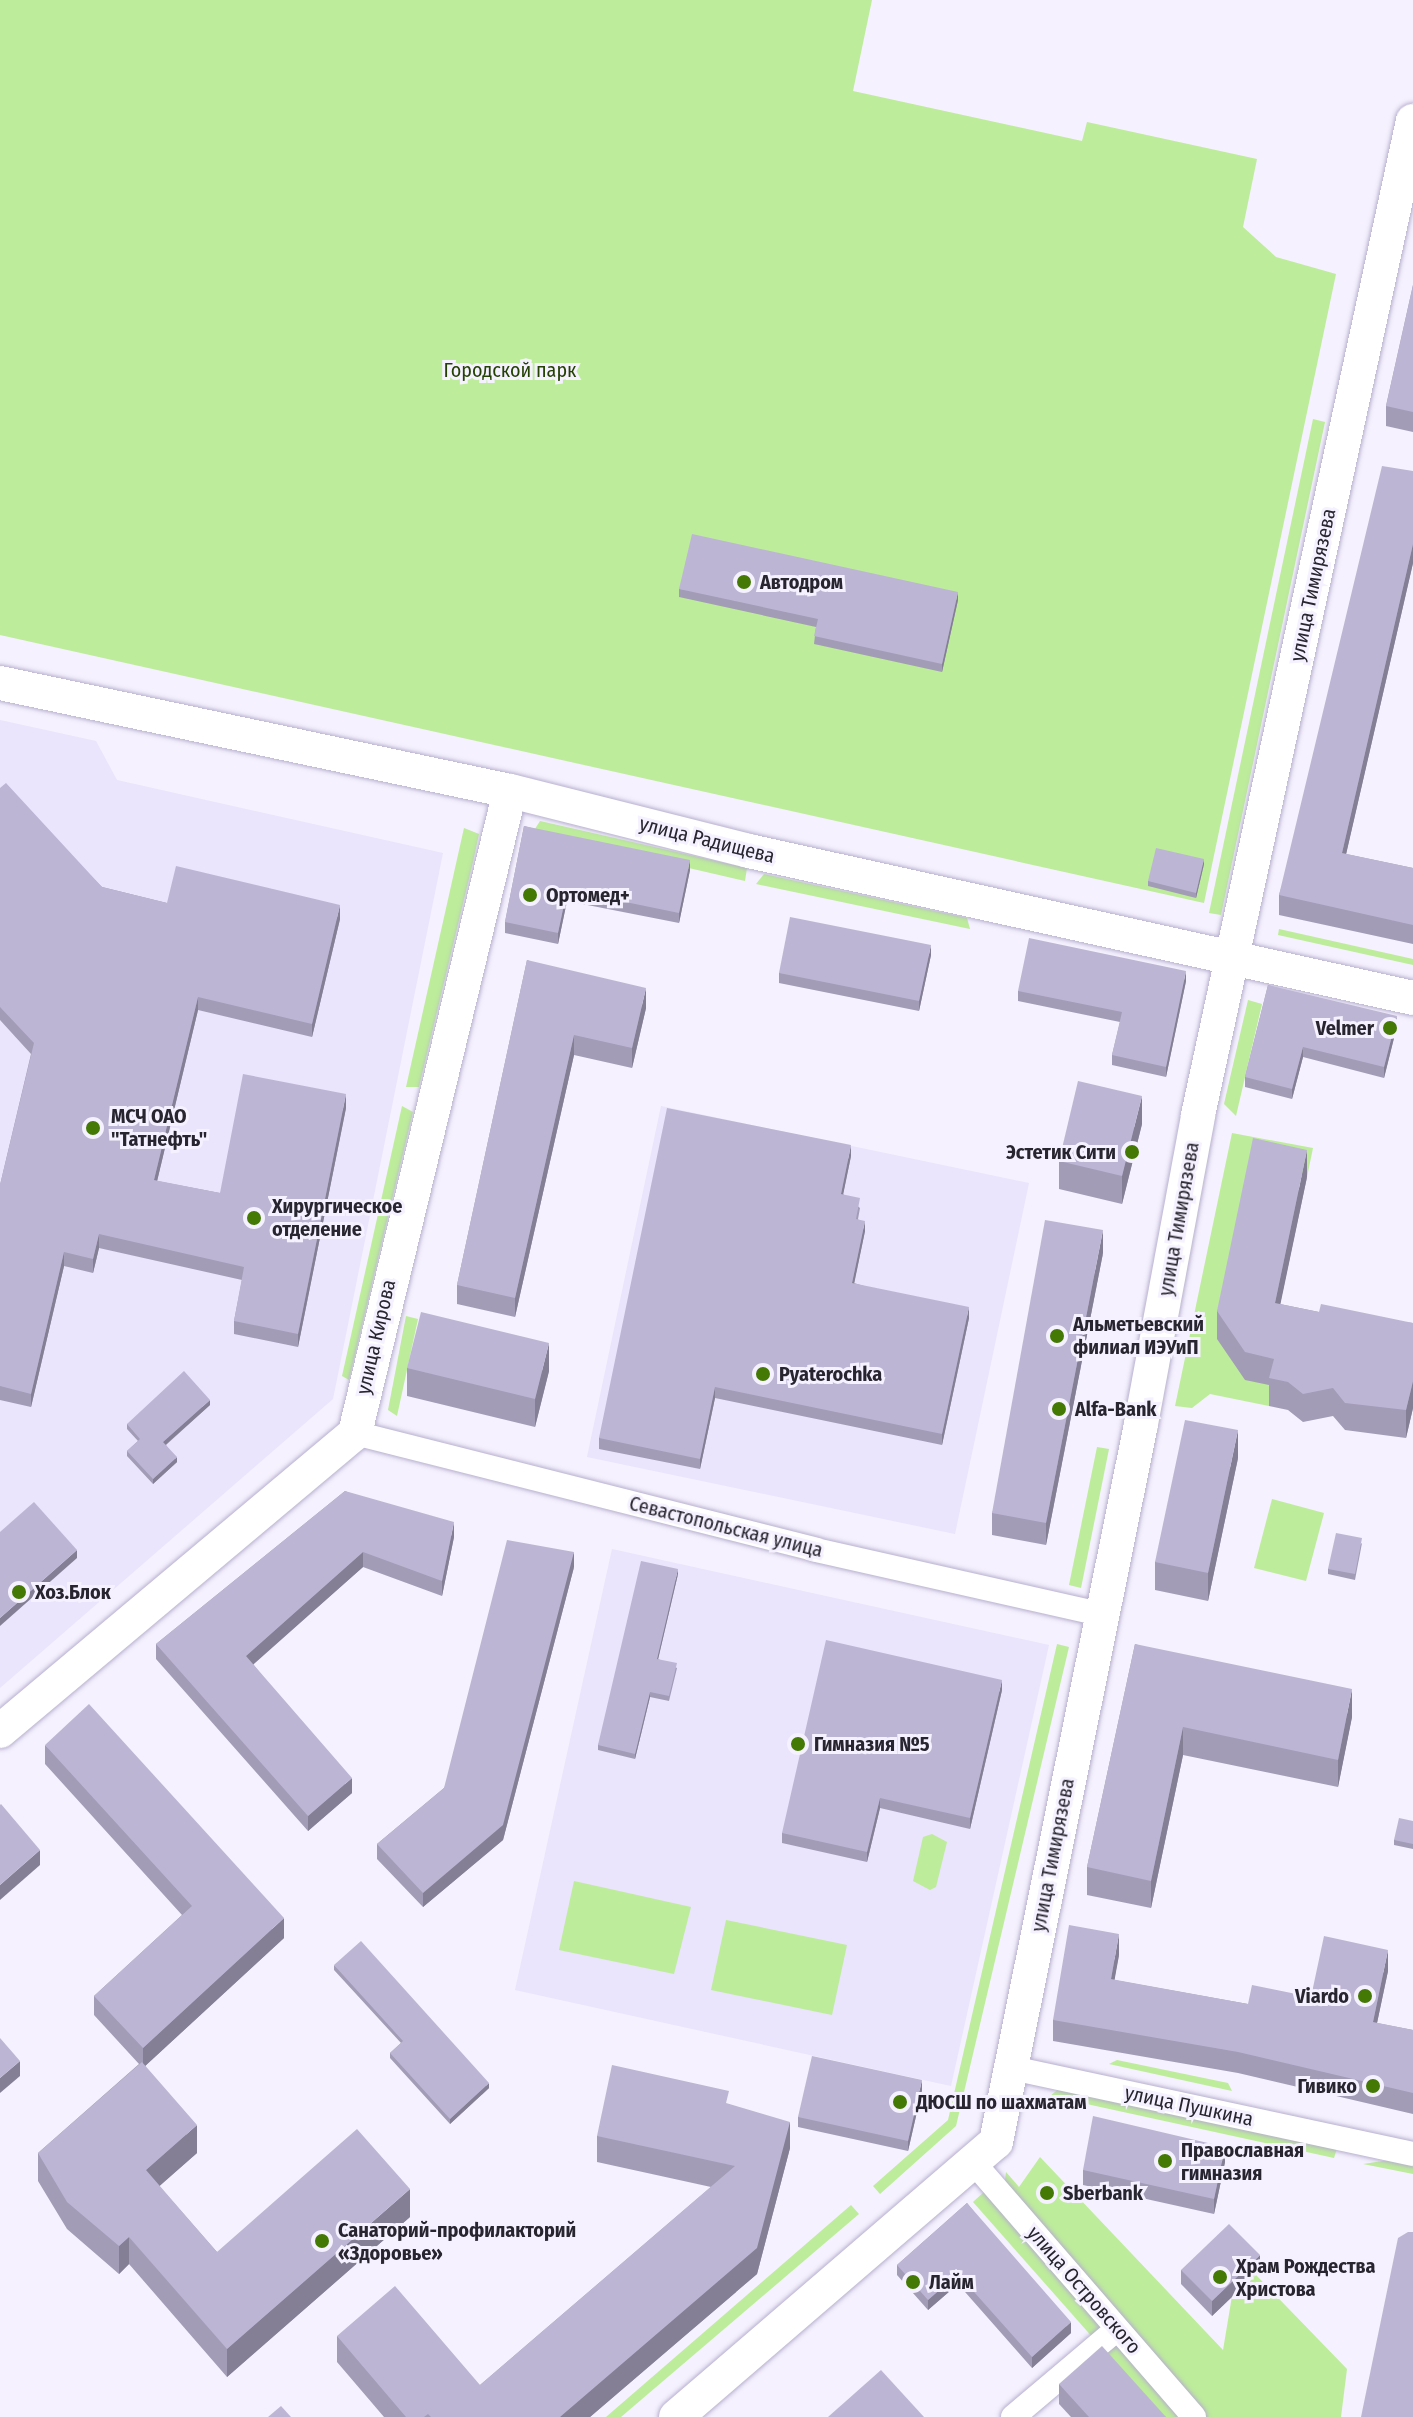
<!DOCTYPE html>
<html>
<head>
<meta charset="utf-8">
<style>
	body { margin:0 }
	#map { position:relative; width:1413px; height:2417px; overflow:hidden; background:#f5f1fe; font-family:"Fira Sans Condensed",sans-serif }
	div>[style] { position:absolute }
	.built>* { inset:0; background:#eae4fc }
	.green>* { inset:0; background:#bdec9b }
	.roads { filter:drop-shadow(0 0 2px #b7afce) drop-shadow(0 0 2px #b7afce) }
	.street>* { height:24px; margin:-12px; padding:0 12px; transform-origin:12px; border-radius:12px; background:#fff }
	.secondary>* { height:34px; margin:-17px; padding:0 17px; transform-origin:17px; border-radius:17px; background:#fff }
	.wall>* { inset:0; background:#a39cb6 }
	.shaded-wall>* { inset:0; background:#847f94 }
	.building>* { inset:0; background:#bdb5d4 }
	.dots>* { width:22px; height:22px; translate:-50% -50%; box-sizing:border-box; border:4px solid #f5f1fe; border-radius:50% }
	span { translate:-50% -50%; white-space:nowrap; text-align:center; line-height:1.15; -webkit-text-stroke:6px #f5f1fe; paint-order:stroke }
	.park-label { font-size:20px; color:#234103 }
	.poi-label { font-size:20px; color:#282530; font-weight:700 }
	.left { translate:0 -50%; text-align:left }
	.right { translate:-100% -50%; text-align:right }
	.street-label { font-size:20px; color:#282530 }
</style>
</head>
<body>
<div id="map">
	<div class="built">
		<div style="clip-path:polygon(0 720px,96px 741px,117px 780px,443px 853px,333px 1399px,0 1688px)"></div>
		<div style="clip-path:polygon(661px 1106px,1029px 1183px,955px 1534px,587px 1457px)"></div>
		<div style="clip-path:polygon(612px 1549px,1049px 1645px,951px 2086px,515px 1990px)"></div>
	</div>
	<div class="green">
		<div style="clip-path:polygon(0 0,872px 0,853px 91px,1082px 141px,1087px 122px,1257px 159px,1243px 227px,1276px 257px,1336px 274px,1204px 903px,0 635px)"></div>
		<div style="clip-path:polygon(1313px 419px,1325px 422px,1221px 915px,1209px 913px)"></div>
		<div style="clip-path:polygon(540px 821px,747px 868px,745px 881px,533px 832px)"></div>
		<div style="clip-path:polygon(464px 828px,479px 834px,473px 862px,419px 1087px,406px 1087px)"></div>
		<div style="clip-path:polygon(764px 874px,967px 918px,970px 929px,756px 884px)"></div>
		<div style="clip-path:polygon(1279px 929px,1413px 959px,1413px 965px,1278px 935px)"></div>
		<div style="clip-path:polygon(1248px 1000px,1262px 1004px,1236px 1116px,1224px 1104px)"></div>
		<div style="clip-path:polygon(402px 1106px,413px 1112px,349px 1380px,342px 1376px)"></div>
		<div style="clip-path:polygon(1232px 1133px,1313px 1148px,1307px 1177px,1254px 1166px,1274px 1386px,1269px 1406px,1210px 1394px,1192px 1408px,1175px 1406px)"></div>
		<div style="clip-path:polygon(406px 1316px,418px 1319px,397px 1416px,388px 1410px)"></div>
		<div style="clip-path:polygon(1097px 1447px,1109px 1449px,1081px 1588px,1069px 1585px)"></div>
		<div style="clip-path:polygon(1272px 1499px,1324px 1513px,1306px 1581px,1254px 1568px)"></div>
		<div style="clip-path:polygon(1057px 1644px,1069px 1647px,956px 2126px,880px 2194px,873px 2186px,948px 2120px)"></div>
		<div style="clip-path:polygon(932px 1834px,947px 1842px,936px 1887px,930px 1890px,913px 1881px,923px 1837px)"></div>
		<div style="clip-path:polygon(574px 1881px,691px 1907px,674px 1974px,559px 1950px)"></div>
		<div style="clip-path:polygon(726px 1920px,847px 1945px,832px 2015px,711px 1990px)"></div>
		<div style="clip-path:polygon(1117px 2060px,1228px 2083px,1232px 2091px,1109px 2064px)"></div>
		<div style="clip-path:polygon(1061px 2087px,1338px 2145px,1334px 2158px,1050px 2096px)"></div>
		<div style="clip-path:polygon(1040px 2157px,1223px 2350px,1232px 2296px,1256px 2275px,1347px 2369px,1341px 2417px,1199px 2417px,1004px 2188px,1006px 2172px,1019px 2187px)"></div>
		<div style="clip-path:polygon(1389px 2160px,1413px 2165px,1413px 2174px,1363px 2164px)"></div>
		<div style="clip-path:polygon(985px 2191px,1105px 2329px,1094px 2339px,973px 2202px)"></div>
		<div style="clip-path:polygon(851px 2205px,859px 2214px,621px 2417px,606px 2417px)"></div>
		<div style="clip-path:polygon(1116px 2342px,1182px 2417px,1159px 2417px,1103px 2354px)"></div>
	</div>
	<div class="roads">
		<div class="street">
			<div style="left:355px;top:1433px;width:476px;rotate:14.2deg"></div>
			<div style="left:816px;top:1550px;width:291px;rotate:12.7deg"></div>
			<div style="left:1012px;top:2068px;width:410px;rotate:12.1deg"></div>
			<div style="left:974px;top:2163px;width:336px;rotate:49.1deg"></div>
			<div style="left:1013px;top:2417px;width:136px;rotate:-40.2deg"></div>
		</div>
		<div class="secondary">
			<div style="left:0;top:683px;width:521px;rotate:11.96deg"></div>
			<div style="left:510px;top:791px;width:246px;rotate:14.1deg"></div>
			<div style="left:749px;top:851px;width:680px;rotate:12.48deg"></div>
			<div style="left:0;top:1731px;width:463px;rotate:-40deg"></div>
			<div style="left:355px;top:1433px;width:660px;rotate:-76.43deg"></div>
			<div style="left:676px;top:2417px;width:422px;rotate:-40.7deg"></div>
			<div style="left:996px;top:2142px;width:732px;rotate:-78.58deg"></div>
			<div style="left:1141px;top:1424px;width:314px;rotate:-79.5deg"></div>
			<div style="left:1198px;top:1115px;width:1017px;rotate:-77.8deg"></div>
		</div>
	</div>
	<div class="wall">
		<div style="clip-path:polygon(1413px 285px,1413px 432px,1386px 426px,1386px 406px)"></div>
		<div style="clip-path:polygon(1413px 471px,1413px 563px,1346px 854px,1413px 868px,1413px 944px,1279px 915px,1279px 895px)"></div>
		<div style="clip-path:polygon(679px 589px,958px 600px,942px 672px,814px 644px,816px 627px,679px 597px)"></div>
		<div style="clip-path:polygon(0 788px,102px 887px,167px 903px,340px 919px,312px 1037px,198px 1010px,157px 1181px,220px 1193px,346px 1108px,298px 1347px,234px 1334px,234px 1321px,242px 1280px,99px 1248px,93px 1273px,64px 1266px,31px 1407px,0 1400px,0 1185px,31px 1054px,0 1020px)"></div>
		<div style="clip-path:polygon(524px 826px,690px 870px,679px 923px,567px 901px,558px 944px,505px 933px,505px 922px)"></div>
		<div style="clip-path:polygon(1204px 864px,1196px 898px,1148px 886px,1148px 881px)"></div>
		<div style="clip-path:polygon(931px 955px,919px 1011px,779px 983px,779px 973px)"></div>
		<div style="clip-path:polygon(527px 960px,646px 1008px,632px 1068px,574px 1055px,515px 1317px,457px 1304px,457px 1285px)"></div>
		<div style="clip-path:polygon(1186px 981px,1166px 1077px,1112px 1065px,1112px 1055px,1120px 1022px,1018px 1001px,1018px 991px)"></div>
		<div style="clip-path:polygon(1268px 985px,1397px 1026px,1384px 1078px,1303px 1057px,1292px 1099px,1245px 1087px,1245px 1077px)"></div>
		<div style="clip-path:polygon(1142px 1124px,1122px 1204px,1059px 1189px,1059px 1161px)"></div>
		<div style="clip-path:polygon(851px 1156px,843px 1194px,860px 1208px,858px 1219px,865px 1231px,854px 1283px,969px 1318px,942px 1445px,715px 1398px,700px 1469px,599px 1449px,599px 1438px)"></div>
		<div style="clip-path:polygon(1307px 1177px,1280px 1304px,1319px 1312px,1413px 1323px,1413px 1408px,1406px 1438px,1345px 1430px,1333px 1416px,1303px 1422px,1288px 1410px,1269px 1406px,1269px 1385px,1245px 1380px,1217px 1339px,1217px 1311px)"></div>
		<div style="clip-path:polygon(1103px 1253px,1046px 1545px,992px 1535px,992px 1513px)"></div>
		<div style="clip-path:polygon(407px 1368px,549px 1371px,535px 1427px,407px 1396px)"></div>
		<div style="clip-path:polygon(210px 1405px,166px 1445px,177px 1462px,153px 1484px,127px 1456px,127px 1451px,138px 1441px,127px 1429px,127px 1424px)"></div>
		<div style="clip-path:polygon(1238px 1458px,1208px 1601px,1155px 1590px,1155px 1562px)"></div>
		<div style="clip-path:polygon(345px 1491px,454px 1537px,442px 1596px,363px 1567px,253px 1664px,352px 1793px,308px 1831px,156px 1659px,156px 1644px)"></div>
		<div style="clip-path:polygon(1362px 1543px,1355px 1580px,1328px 1574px,1328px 1569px)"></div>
		<div style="clip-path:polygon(574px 1567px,503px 1840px,423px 1907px,377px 1859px,377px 1844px,444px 1788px)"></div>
		<div style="clip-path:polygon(678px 1574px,658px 1659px,677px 1668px,669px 1701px,650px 1697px,635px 1759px,598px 1750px,598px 1745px)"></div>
		<div style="clip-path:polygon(1135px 1644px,1352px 1717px,1338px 1787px,1183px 1755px,1151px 1908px,1087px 1895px,1087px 1867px)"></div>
		<div style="clip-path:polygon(1002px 1690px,970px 1829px,880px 1808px,867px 1862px,782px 1843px,782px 1833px)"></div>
		<div style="clip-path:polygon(45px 1745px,284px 1938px,145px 2066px,197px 2153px,159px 2186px,217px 2252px,410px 2217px,227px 2377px,129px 2264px,119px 2274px,67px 2229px,38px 2181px,38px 2153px,139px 2064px,94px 2015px,94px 1996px,182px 1915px,45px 1764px)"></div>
		<div style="clip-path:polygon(1413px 1821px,1413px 1849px,1394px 1845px,1394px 1840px)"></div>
		<div style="clip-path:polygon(1119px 1955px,1114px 1980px,1248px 2004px,1311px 1997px,1388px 1971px,1377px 2023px,1413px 2030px,1413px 2114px,1238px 2073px,1053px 2041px,1053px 2020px)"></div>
		<div style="clip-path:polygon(334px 1965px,489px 2088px,450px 2124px,390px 2058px,390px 2053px,401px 2043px,334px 1970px)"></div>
		<div style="clip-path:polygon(922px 2090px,908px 2151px,798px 2127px,798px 2117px)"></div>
		<div style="clip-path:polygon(729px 2104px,790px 2148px,757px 2274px,590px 2417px,384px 2417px,337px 2362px,337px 2336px,480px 2385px,711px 2187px,597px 2162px,597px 2136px)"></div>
		<div style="clip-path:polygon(1225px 2162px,1214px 2214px,1083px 2185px,1083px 2170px)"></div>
		<div style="clip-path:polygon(967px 2203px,1071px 2333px,1032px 2368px,958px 2284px,928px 2310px,897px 2275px,897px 2265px)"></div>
		<div style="clip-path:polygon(1181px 2270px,1260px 2270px,1212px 2316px,1181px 2284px)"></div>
		<div style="clip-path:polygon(1059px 2384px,1166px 2417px,1071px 2417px,1059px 2404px)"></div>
	</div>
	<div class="shaded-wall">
		<div style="clip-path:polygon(1413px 544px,1413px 563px,1342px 872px,1342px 853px)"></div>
		<div style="clip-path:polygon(958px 592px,958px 600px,942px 672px,942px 664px)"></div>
		<div style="clip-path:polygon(1204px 859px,1204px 864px,1196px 898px,1196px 893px)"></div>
		<div style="clip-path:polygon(690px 860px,690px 870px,679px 923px,679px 913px)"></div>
		<div style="clip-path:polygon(567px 890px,567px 901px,558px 944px,558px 933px)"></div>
		<div style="clip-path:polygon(340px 905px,340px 919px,312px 1037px,312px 1024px)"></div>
		<div style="clip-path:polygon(931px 945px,931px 955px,919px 1011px,919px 1001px)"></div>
		<div style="clip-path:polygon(1186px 971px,1186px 981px,1166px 1077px,1166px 1067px)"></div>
		<div style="clip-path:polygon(646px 988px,646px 1008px,632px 1068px,632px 1048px)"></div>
		<div style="clip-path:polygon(198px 997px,198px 1010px,154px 1194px,154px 1180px)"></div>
		<div style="clip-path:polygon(1397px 1016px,1397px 1026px,1384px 1078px,1384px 1067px)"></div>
		<div style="clip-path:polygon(574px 1035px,574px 1055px,515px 1317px,515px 1298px)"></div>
		<div style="clip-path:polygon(1303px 1047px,1303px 1057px,1292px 1099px,1292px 1089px)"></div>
		<div style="clip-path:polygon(346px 1094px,346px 1108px,298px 1347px,298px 1334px)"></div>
		<div style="clip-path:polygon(1142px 1096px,1142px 1124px,1122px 1204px,1122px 1176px)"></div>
		<div style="clip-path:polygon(851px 1145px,851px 1156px,841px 1205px,841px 1194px)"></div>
		<div style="clip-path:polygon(1307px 1150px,1307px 1177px,1275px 1330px,1275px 1303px)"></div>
		<div style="clip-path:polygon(865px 1221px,865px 1231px,852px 1294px,852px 1283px)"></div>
		<div style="clip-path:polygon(1103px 1230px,1103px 1253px,1046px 1545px,1046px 1523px)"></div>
		<div style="clip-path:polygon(99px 1234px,99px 1248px,93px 1273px,93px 1259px)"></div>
		<div style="clip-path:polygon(64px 1252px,64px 1266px,31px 1407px,31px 1394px)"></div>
		<div style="clip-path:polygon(969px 1307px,969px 1318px,942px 1445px,942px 1434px)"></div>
		<div style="clip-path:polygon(549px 1343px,549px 1371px,535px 1427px,535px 1399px)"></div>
		<div style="clip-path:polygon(1413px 1381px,1413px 1408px,1406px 1438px,1406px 1410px)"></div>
		<div style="clip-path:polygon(715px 1387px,715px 1398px,700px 1469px,700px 1459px)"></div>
		<div style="clip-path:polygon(210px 1400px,210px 1405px,163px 1447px,163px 1442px)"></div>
		<div style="clip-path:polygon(1238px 1430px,1238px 1458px,1208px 1601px,1208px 1573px)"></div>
		<div style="clip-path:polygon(177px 1457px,177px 1462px,153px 1484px,153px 1479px)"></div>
		<div style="clip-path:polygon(454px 1522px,454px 1537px,442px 1596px,442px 1581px)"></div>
		<div style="clip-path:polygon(77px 1550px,77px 1558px,0 1626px,0 1618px)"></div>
		<div style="clip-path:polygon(363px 1552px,363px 1567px,246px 1671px,246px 1656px)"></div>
		<div style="clip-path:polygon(574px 1552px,574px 1567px,503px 1840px,423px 1907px,423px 1893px)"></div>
		<div style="clip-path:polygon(678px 1569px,678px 1574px,657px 1664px,657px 1659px)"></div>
		<div style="clip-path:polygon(1002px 1680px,1002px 1690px,970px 1829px,970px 1818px)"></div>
		<div style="clip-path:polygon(1352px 1689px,1352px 1717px,1338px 1787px,1338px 1760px)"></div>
		<div style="clip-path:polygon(650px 1692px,650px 1697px,635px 1759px,635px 1754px)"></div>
		<div style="clip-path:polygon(1183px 1727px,1183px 1755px,1151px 1908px,1151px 1881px)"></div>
		<div style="clip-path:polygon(352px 1778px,352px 1793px,308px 1831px,308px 1816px)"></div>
		<div style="clip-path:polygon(880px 1798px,880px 1808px,867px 1862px,867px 1852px)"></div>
		<div style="clip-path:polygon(40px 1850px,40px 1865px,0 1900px,0 1885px)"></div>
		<div style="clip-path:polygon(284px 1918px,284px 1938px,143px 2068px,143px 2048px)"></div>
		<div style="clip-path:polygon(1119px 1934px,1119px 1955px,1111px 2000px,1111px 1979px)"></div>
		<div style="clip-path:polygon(1388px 1950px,1388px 1971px,1373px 2042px,1373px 2022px)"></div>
		<div style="clip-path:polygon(20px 2061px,20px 2076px,0 2093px,0 2078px)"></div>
		<div style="clip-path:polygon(922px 2080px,922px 2090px,908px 2151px,908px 2141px)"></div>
		<div style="clip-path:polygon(489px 2083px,489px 2088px,450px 2124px,450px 2119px)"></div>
		<div style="clip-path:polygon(790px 2122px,790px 2148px,757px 2274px,590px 2417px,560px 2417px)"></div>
		<div style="clip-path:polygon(197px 2125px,197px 2153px,146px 2198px,146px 2170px)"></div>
		<div style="clip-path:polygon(1225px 2147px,1225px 2162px,1214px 2214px,1214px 2199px)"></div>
		<div style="clip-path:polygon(410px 2189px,410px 2217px,227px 2377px,227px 2349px)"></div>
		<div style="clip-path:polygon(129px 2237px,129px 2264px,119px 2274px,119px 2246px)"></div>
		<div style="clip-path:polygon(1260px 2255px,1260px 2270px,1212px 2316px,1212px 2301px)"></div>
		<div style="clip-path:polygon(958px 2274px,958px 2284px,928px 2310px,928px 2300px)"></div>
		<div style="clip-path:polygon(1071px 2322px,1071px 2333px,1032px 2368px,1032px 2357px)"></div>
	</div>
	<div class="building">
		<div style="clip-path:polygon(1413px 285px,1413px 412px,1386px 406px)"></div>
		<div style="clip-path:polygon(1382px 466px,1413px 471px,1413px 544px,1342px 853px,1413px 868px,1413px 925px,1279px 895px)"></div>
		<div style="clip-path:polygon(692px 534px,958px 592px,942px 664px,814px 636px,818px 619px,679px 589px)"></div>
		<div style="clip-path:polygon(6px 783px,102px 887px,167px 903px,176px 866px,340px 905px,312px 1024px,198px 997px,154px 1180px,220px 1193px,243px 1074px,346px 1094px,298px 1334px,234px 1321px,244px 1267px,99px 1234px,93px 1259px,64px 1252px,31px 1394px,0 1386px,0 1185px,34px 1043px,0 1007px,0 788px)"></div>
		<div style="clip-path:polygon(524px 826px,690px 860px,679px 913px,567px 890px,558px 933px,505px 922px)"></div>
		<div style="clip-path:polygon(1156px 848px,1204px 859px,1196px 893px,1148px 881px)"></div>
		<div style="clip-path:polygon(790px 917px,931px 945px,919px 1001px,779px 973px)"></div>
		<div style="clip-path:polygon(1029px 938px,1186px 971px,1166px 1067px,1112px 1055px,1122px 1012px,1018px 991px)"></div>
		<div style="clip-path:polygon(527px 960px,646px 988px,632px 1048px,574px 1035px,515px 1298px,457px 1285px)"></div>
		<div style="clip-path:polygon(1268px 985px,1397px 1016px,1384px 1067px,1303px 1047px,1292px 1089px,1245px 1077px)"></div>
		<div style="clip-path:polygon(1078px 1081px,1142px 1096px,1122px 1176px,1059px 1161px)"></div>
		<div style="clip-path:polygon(667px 1108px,851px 1145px,841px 1194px,860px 1198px,856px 1219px,865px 1221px,852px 1283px,969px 1307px,942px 1434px,715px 1387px,700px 1459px,599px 1438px)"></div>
		<div style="clip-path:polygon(1253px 1138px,1307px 1150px,1275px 1303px,1319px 1312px,1321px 1304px,1413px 1323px,1413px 1381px,1406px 1410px,1345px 1403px,1333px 1388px,1303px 1394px,1288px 1382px,1269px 1378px,1274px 1359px,1245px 1352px,1217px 1311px)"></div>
		<div style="clip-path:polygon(1045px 1220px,1103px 1230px,1046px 1523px,992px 1513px)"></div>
		<div style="clip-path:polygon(421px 1312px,549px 1343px,535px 1399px,407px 1368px)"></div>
		<div style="clip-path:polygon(184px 1371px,210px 1400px,163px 1442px,177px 1457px,153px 1479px,127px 1451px,140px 1439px,127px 1424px)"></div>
		<div style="clip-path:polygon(1185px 1420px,1238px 1430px,1208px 1573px,1155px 1562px)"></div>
		<div style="clip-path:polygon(345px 1491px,454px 1522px,442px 1581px,363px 1552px,246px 1656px,352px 1778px,308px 1816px,156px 1644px)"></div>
		<div style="clip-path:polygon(34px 1502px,77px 1550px,0 1618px,0 1532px)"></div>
		<div style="clip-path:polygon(1336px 1533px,1362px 1538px,1355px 1574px,1328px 1569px)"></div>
		<div style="clip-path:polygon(507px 1540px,574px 1552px,503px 1825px,423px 1893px,377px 1844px,444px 1788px)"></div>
		<div style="clip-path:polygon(641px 1561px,678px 1569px,657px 1659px,677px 1663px,669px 1696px,650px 1692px,635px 1754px,598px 1745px)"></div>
		<div style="clip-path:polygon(826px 1640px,1002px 1680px,970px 1818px,880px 1798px,867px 1852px,782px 1833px)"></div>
		<div style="clip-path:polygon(1135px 1644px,1352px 1689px,1338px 1760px,1183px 1727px,1151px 1881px,1087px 1867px)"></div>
		<div style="clip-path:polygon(89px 1704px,284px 1918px,143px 2048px,94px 1996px,192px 1906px,45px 1745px)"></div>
		<div style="clip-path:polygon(1px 1804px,40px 1850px,0 1885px,0 1805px)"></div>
		<div style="clip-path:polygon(1399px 1818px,1413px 1821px,1413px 1844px,1394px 1840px)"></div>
		<div style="clip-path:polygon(1069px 1925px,1119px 1934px,1111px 1979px,1248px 2004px,1252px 1985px,1311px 1997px,1324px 1936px,1388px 1950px,1373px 2022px,1413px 2030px,1413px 2093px,1238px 2052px,1053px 2020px)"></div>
		<div style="clip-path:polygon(361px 1941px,489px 2083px,450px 2119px,390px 2053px,403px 2041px,334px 1965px)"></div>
		<div style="clip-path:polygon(0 2038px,20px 2061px,0 2078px)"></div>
		<div style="clip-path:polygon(812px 2056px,922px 2080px,908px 2141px,798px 2117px)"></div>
		<div style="clip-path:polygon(142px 2062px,197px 2125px,146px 2170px,217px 2252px,357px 2129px,410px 2189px,227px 2349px,129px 2237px,119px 2246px,67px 2202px,38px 2153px)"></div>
		<div style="clip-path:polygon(612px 2065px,729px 2091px,726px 2103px,790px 2122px,757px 2248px,560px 2417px,431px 2417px,428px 2414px,424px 2417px,406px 2417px,337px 2336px,395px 2286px,480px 2385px,735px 2166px,597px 2136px)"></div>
		<div style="clip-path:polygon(1093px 2116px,1225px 2147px,1214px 2199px,1083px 2170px)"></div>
		<div style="clip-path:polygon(967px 2203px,1071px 2322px,1032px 2357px,958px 2274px,928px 2300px,897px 2265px)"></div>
		<div style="clip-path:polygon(1229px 2224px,1260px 2255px,1212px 2301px,1181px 2270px)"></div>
		<div style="clip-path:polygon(1408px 2232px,1413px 2232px,1413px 2417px,1361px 2417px,1398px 2238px)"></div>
		<div style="clip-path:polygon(1102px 2346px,1166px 2417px,1089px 2417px,1059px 2384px)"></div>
		<div style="clip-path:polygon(881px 2370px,924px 2417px,828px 2417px)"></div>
		<div style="clip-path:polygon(281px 2406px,291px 2417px,268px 2417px)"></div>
	</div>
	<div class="dots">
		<div style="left:744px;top:582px;background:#457906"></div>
		<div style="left:530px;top:895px;background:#457906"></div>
		<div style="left:1390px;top:1028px;background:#457906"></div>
		<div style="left:93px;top:1128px;background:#457906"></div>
		<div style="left:1132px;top:1152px;background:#457906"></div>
		<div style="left:254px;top:1218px;background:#457906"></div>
		<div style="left:1057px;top:1336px;background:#457906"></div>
		<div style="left:763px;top:1374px;background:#457906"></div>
		<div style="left:1059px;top:1409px;background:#457906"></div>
		<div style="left:19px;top:1592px;background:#457906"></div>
		<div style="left:798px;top:1744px;background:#457906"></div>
		<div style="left:1365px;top:1996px;background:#457906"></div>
		<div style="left:1373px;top:2086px;background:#457906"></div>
		<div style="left:900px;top:2102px;background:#457906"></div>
		<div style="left:1165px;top:2161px;background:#457906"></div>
		<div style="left:1047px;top:2193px;background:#457906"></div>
		<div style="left:322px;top:2241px;background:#457906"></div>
		<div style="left:1220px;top:2277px;background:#457906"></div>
		<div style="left:913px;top:2282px;background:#457906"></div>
	</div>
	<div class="park-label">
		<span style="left:510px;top:370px">Городской парк</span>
	</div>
	<div class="poi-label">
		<span class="left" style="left:760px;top:582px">Автодром</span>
		<span class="left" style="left:546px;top:895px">Ортомед+</span>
		<span class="right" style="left:1374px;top:1028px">Velmer</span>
		<span class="left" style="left:111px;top:1128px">МСЧ ОАО<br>"Татнефть"</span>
		<span class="right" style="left:1116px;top:1152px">Эстетик Сити</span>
		<span class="left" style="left:272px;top:1218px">Хирургическое<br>отделение</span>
		<span class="left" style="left:1073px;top:1336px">Альметьевский<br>филиал ИЭУиП</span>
		<span class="left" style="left:779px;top:1374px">Pyaterochka</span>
		<span class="left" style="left:1075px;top:1409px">Alfa-Bank</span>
		<span class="left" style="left:35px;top:1592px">Хоз.Блок</span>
		<span class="left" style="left:814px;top:1744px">Гимназия №5</span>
		<span class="right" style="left:1349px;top:1996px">Viardo</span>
		<span class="right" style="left:1357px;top:2086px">Гивико</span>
		<span class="left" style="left:916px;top:2102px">ДЮСШ по шахматам</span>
		<span class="left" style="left:1181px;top:2162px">Православная<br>гимназия</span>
		<span class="left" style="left:1063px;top:2193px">Sberbank</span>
		<span class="left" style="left:338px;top:2242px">Санаторий-профилакторий<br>«Здоровье»</span>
		<span class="left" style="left:1236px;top:2278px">Храм Рождества<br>Христова</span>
		<span class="left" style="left:929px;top:2282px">Лайм</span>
	</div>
	<div class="street-label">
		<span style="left:1313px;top:585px;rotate:-78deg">улица Тимирязева</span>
		<span style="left:707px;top:840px;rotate:14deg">улица Радищева</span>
		<span style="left:1179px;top:1219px;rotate:-80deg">улица Тимирязева</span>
		<span style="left:376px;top:1337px;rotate:-77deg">улица Кирова</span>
		<span style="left:726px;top:1527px;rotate:14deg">Севастопольская улица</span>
		<span style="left:1053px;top:1855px;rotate:-79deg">улица Тимирязева</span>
		<span style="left:1189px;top:2106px;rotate:12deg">улица Пушкина</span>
		<span style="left:1084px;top:2290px;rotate:49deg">улица Островского</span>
	</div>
</div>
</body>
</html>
